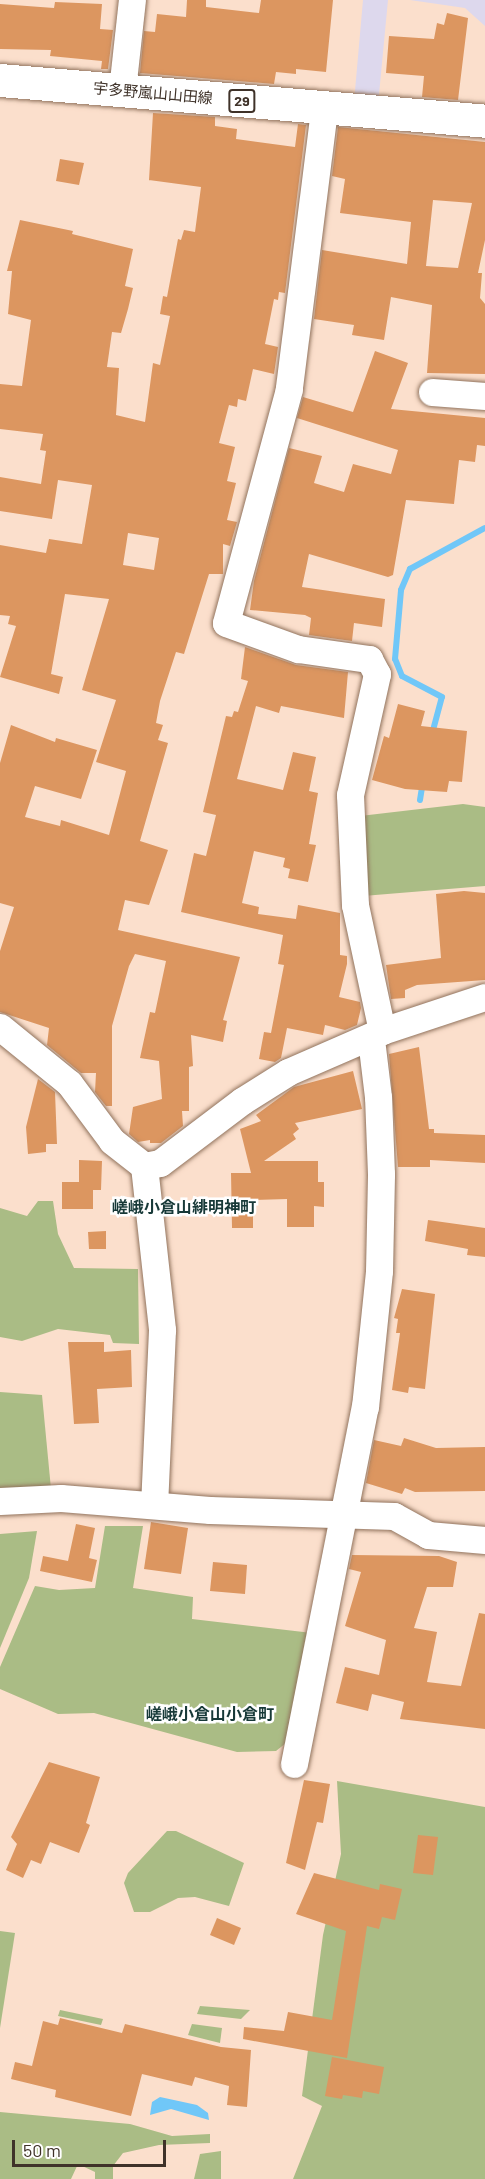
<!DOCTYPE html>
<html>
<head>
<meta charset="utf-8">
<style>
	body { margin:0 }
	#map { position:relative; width:485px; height:2179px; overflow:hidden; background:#fbdfcc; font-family:Barlow,"Noto Sans JP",sans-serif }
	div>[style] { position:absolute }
	.education>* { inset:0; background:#ddd8ed }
	.green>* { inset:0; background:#aabc85 }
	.water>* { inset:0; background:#70c7f8 }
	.stream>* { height:6px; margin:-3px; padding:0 3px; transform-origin:3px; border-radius:3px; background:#70c7f8 }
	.building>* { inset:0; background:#dc9660 }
	.roads { filter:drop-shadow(0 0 2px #91735d) drop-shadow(0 0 2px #91735d) }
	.minor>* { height:27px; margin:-13.5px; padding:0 13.5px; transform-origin:13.5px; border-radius:13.5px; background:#fff }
	.major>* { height:33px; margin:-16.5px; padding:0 16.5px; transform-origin:16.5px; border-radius:16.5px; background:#fff }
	span { translate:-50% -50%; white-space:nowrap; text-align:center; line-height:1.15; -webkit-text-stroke:5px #fff; paint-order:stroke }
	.shield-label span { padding:2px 4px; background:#fff; border:2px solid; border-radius:4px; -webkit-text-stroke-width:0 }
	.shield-label { font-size:14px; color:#3f3229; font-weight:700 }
	.street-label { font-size:15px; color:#3f3229 }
	.neighbourhood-label { font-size:16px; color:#173938; font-weight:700 }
	.scale { position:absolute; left:12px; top:2140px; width:154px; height:27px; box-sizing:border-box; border:3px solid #3f3229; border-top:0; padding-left:8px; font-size:18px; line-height:21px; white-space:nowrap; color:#3f3229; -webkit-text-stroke:4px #fff; paint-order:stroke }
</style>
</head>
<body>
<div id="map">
	<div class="education">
		<div style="clip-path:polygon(363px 0,388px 0,378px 105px,354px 102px)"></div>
		<div style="clip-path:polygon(410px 0,485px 0,485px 26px,465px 8px)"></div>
	</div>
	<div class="green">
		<div style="clip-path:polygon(463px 804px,485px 807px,485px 886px,363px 896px,360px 816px)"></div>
		<div style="clip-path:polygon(38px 1201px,53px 1201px,58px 1234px,74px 1268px,138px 1269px,139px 1344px,113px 1343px,110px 1335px,58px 1329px,22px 1341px,0 1337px,0 1208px,27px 1216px)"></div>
		<div style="clip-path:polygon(0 1392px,42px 1395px,51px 1489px,0 1492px)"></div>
		<div style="clip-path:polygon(105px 1526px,143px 1526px,133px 1588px,193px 1597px,192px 1619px,312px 1633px,286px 1743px,276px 1751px,237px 1752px,94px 1713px,58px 1714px,0 1689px,0 1667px,35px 1586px,59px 1590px,95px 1588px)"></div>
		<div style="clip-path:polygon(37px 1531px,29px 1578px,0 1648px,0 1534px)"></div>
		<div style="clip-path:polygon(337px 1781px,485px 1807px,485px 2179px,293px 2179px,322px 2106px,302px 2096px,323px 1935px,341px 1854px)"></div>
		<div style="clip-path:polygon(167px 1831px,176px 1831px,244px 1863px,229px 1906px,195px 1897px,178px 1898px,150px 1912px,134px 1912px,124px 1883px,128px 1873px)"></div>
		<div style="clip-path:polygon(0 1931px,15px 1933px,0 2028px)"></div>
		<div style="clip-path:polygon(200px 2006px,250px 2010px,241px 2019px,197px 2014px)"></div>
		<div style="clip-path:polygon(60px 2010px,103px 2019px,101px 2025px,58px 2016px)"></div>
		<div style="clip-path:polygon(192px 2024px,222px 2028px,220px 2043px,188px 2035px)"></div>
		<div style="clip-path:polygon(0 2112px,130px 2124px,172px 2136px,210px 2134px,210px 2143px,159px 2145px,123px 2153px,113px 2166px,113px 2179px,95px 2179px,95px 2172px,78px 2164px,71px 2179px,0 2179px)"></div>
		<div style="clip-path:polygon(221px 2151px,221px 2179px,194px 2179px,200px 2154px)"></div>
	</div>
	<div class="water">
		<div style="clip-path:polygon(160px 2097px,197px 2105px,208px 2113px,209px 2120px,171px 2109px,150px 2115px,152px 2102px)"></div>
	</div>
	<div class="stream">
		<div style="left:432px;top:734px;width:38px;rotate:-75deg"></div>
		<div style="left:442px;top:697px;width:45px;rotate:-152.3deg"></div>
		<div style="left:402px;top:676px;width:18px;rotate:-112deg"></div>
		<div style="left:395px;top:659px;width:69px;rotate:-85deg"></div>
		<div style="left:401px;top:590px;width:23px;rotate:-67deg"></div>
		<div style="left:410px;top:569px;width:85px;rotate:-28.7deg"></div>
		<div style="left:420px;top:800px;width:18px;rotate:-81deg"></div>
	</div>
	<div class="building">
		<div style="clip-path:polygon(187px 0,206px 0,206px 7px,259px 13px,261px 0,333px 0,326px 72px,296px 69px,296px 74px,276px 72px,274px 84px,140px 73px,144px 31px,155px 32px,157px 14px,186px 17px)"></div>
		<div style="clip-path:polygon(55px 2px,102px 4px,100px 29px,113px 30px,108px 69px,101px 69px,102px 61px,50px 56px,51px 50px,0 49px,0 4px,54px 8px)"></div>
		<div style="clip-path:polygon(447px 13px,468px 18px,458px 100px,422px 97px,424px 76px,386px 73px,389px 36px,434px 39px,437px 23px,444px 25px)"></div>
		<div style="clip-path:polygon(evenodd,153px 113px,215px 117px,215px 126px,237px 129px,236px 139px,295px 147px,298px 124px,306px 125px,285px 293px,279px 292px,278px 300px,274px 299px,265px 344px,278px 347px,274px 374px,253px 369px,246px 401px,238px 399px,237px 407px,229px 405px,219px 443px,235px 447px,227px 481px,236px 483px,227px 520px,237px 522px,230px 546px,223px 544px,223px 574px,209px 574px,184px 654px,176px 652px,160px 701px,156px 723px,163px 725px,158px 740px,168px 743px,140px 841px,168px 850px,149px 905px,125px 900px,118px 930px,240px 957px,223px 1020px,227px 1021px,223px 1042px,191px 1035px,193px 1066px,189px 1067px,189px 1111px,182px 1111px,183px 1126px,161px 1143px,150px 1143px,150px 1140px,138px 1142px,129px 1134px,133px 1107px,162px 1099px,159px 1061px,140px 1058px,150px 1012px,155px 1013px,166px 961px,135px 954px,129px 966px,112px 1026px,112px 1106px,106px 1106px,95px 1092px,96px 1073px,81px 1073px,47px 1045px,49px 1028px,0 1012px,0 951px,14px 907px,0 903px,0 763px,11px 725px,55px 742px,56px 738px,97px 750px,81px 799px,35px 786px,25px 817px,60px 826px,61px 820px,109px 835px,126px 771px,96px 762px,116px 700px,82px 690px,109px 599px,65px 594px,51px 674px,63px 677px,59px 694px,0 677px,16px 626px,8px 624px,10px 616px,0 615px,0 545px,46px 553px,49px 539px,82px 544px,92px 485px,58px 480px,52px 519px,0 511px,0 477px,41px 484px,46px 451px,40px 450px,43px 434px,0 429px,0 384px,22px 386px,31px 320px,8px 314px,12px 271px,7px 271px,20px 220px,73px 231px,72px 234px,133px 249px,125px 286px,133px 288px,128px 309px,121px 333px,112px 332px,107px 367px,119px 368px,116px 415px,145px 422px,153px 363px,160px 365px,170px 316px,160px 314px,163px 296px,167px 297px,178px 239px,181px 240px,184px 230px,195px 232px,201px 187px,149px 180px,153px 113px,128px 533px,159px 538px,154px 570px,123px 565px,128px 533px)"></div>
		<div style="clip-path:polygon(evenodd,338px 127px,485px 142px,485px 240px,478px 273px,482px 273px,480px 298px,485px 304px,485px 374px,427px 373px,432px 305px,391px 297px,384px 340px,352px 335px,354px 325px,314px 319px,322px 250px,407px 264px,411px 222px,340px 213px,345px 179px,332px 176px,338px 127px,433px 200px,472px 203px,458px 268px,426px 266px,433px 200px)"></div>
		<div style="clip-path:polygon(60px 159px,84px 163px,79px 185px,56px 181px)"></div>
		<div style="clip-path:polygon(375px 351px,408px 363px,391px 409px,485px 418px,485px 446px,477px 445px,475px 462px,459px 460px,454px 504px,406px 500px,393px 575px,388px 577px,309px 554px,302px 587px,385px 599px,382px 627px,354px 623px,352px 641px,309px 635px,311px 618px,305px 615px,250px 610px,254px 581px,289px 448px,322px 456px,314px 483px,344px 492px,353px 464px,391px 474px,398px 450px,297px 418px,303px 397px,353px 412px)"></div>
		<div style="clip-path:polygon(245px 647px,296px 665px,348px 672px,344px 718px,281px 706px,279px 713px,256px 706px,237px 779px,283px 790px,293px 752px,316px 757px,309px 791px,318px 793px,309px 844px,316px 845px,308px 882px,288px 878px,290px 869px,283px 867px,285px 858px,254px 851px,242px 903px,259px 907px,258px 914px,296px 919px,298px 905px,340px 913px,340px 955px,347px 956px,347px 964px,339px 997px,360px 1002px,361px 1008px,357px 1025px,345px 1030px,325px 1025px,323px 1035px,287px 1028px,281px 1058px,275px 1062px,259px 1059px,264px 1032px,271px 1033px,284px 965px,278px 964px,283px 935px,181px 912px,194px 853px,206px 856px,216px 815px,203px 812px,226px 716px,232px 717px,234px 711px,238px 712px,248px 681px,241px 679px)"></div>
		<div style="clip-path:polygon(398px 704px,425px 711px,421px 726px,467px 731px,462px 782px,449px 781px,447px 792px,405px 789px,372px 780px,384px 736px,389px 738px)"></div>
		<div style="clip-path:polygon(464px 891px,485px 893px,485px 980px,417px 985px,405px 990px,405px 998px,391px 999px,386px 965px,441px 958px,436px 894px)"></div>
		<div style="clip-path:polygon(419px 1047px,429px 1129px,434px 1129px,434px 1133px,485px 1135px,485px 1163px,430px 1160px,430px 1167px,398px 1167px,389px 1054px)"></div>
		<div style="clip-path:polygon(353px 1071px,362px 1109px,295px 1123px,299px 1129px,293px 1134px,296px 1139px,264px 1161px,318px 1161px,318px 1182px,324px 1182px,324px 1207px,314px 1206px,314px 1227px,287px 1227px,287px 1199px,253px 1200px,253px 1228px,232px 1228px,231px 1173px,251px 1173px,240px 1129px,261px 1121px,256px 1115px,294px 1087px)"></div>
		<div style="clip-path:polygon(38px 1079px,55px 1092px,57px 1144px,46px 1144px,46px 1152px,28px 1154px,26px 1127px)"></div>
		<div style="clip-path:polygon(79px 1160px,102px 1161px,101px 1190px,93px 1190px,93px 1209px,62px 1209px,62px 1182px,79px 1182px)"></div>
		<div style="clip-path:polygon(428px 1220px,485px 1228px,485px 1257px,467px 1255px,468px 1249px,425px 1241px)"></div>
		<div style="clip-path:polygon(106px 1231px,106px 1249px,89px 1249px,88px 1232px)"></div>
		<div style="clip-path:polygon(402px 1289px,435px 1294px,425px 1389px,409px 1387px,408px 1393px,392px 1390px,400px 1333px,396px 1333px,398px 1319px,394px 1318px)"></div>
		<div style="clip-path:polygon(68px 1342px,104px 1342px,104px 1352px,131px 1350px,132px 1387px,97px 1389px,99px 1423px,74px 1424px)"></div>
		<div style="clip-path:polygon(404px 1438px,436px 1448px,485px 1447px,485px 1491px,415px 1492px,405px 1488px,402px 1494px,366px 1483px,374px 1440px,401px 1446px)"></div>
		<div style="clip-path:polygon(151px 1522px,188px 1528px,181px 1574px,144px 1569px)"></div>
		<div style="clip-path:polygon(76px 1524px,95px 1528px,89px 1558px,97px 1560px,92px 1582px,40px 1571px,43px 1556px,68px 1561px)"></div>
		<div style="clip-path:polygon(352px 1555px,439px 1556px,457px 1562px,453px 1587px,427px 1587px,414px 1628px,437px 1632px,427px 1682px,461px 1686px,479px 1613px,485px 1614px,485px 1729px,400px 1719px,404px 1702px,372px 1694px,368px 1711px,336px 1703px,345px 1667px,379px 1675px,386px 1640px,345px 1626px,361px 1572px,349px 1569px)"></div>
		<div style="clip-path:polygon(213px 1562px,247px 1565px,245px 1594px,210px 1591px)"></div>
		<div style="clip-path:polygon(49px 1762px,100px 1777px,86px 1823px,90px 1825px,79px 1853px,50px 1842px,41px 1864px,31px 1860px,23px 1878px,6px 1870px,17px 1844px,11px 1837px)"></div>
		<div style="clip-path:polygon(304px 1780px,330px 1784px,323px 1823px,317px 1822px,305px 1870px,286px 1863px)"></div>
		<div style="clip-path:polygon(418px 1835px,438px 1837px,433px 1875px,413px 1873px)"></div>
		<div style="clip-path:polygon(314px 1873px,379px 1890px,380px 1884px,402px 1889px,395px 1920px,382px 1917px,379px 1929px,367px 1926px,347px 2058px,243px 2039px,244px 2027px,284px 2031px,288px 2012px,332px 2020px,346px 1931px,296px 1914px)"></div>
		<div style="clip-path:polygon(217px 1918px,241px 1928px,234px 1945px,210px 1935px)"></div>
		<div style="clip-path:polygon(60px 2018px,122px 2033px,125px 2024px,221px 2047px,251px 2050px,247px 2107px,227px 2105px,229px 2086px,195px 2077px,192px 2086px,142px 2074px,131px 2116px,55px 2097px,56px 2090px,11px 2079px,15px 2062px,32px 2066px,43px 2021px,58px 2025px)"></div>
		<div style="clip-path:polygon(332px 2057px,384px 2067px,379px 2094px,363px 2091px,362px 2098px,343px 2095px,342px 2099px,325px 2096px)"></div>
	</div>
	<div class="roads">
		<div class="minor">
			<div style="left:122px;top:90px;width:91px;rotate:-83.7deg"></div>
			<div style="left:324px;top:110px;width:281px;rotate:97.2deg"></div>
			<div style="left:289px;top:389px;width:242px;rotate:105.1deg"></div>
			<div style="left:226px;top:623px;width:77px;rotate:19.9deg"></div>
			<div style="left:298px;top:649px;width:72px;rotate:8deg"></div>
			<div style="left:369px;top:659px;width:17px;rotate:62deg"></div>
			<div style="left:377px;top:674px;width:124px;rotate:102.6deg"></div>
			<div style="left:350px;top:795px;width:110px;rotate:87.4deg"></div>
			<div style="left:355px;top:905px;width:129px;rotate:77.9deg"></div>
			<div style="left:432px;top:392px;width:53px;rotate:4.3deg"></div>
			<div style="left:0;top:1027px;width:89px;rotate:39.1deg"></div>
			<div style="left:69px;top:1083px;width:72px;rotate:53.4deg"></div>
			<div style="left:112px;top:1141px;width:41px;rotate:38deg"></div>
			<div style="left:144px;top:1166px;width:16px;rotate:-11deg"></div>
			<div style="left:160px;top:1163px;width:103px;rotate:-37.1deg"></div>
			<div style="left:242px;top:1101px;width:54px;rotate:-32.2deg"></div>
			<div style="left:288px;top:1072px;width:103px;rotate:-23.6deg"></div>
			<div style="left:382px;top:1031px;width:108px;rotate:-18.3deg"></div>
			<div style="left:144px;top:1166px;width:165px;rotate:83.7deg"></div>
			<div style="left:162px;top:1330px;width:173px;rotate:92.6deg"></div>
			<div style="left:0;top:1501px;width:61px;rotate:-2.8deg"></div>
			<div style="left:61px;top:1498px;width:149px;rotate:4.6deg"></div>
			<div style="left:210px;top:1510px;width:184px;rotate:1.9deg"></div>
			<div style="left:394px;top:1516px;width:39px;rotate:29deg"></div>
			<div style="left:428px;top:1535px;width:57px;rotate:5deg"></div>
			<div style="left:294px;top:1764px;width:364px;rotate:-78.8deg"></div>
			<div style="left:365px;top:1407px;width:137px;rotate:-84.1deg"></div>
			<div style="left:379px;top:1271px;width:97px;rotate:-88.8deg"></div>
			<div style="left:381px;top:1174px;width:77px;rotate:-92.2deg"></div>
			<div style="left:378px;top:1097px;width:58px;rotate:-96.9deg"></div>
		</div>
		<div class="major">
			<div style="left:0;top:80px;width:487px;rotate:4.8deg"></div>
		</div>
	</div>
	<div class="shield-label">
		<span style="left:242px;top:101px">29</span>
	</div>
	<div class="street-label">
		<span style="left:153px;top:93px;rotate:5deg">宇多野嵐山山田線</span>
	</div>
	<div class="neighbourhood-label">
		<span style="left:184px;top:1207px">嵯峨小倉山緋明神町</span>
		<span style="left:210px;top:1714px">嵯峨小倉山小倉町</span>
	</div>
	<div class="scale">50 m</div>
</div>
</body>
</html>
